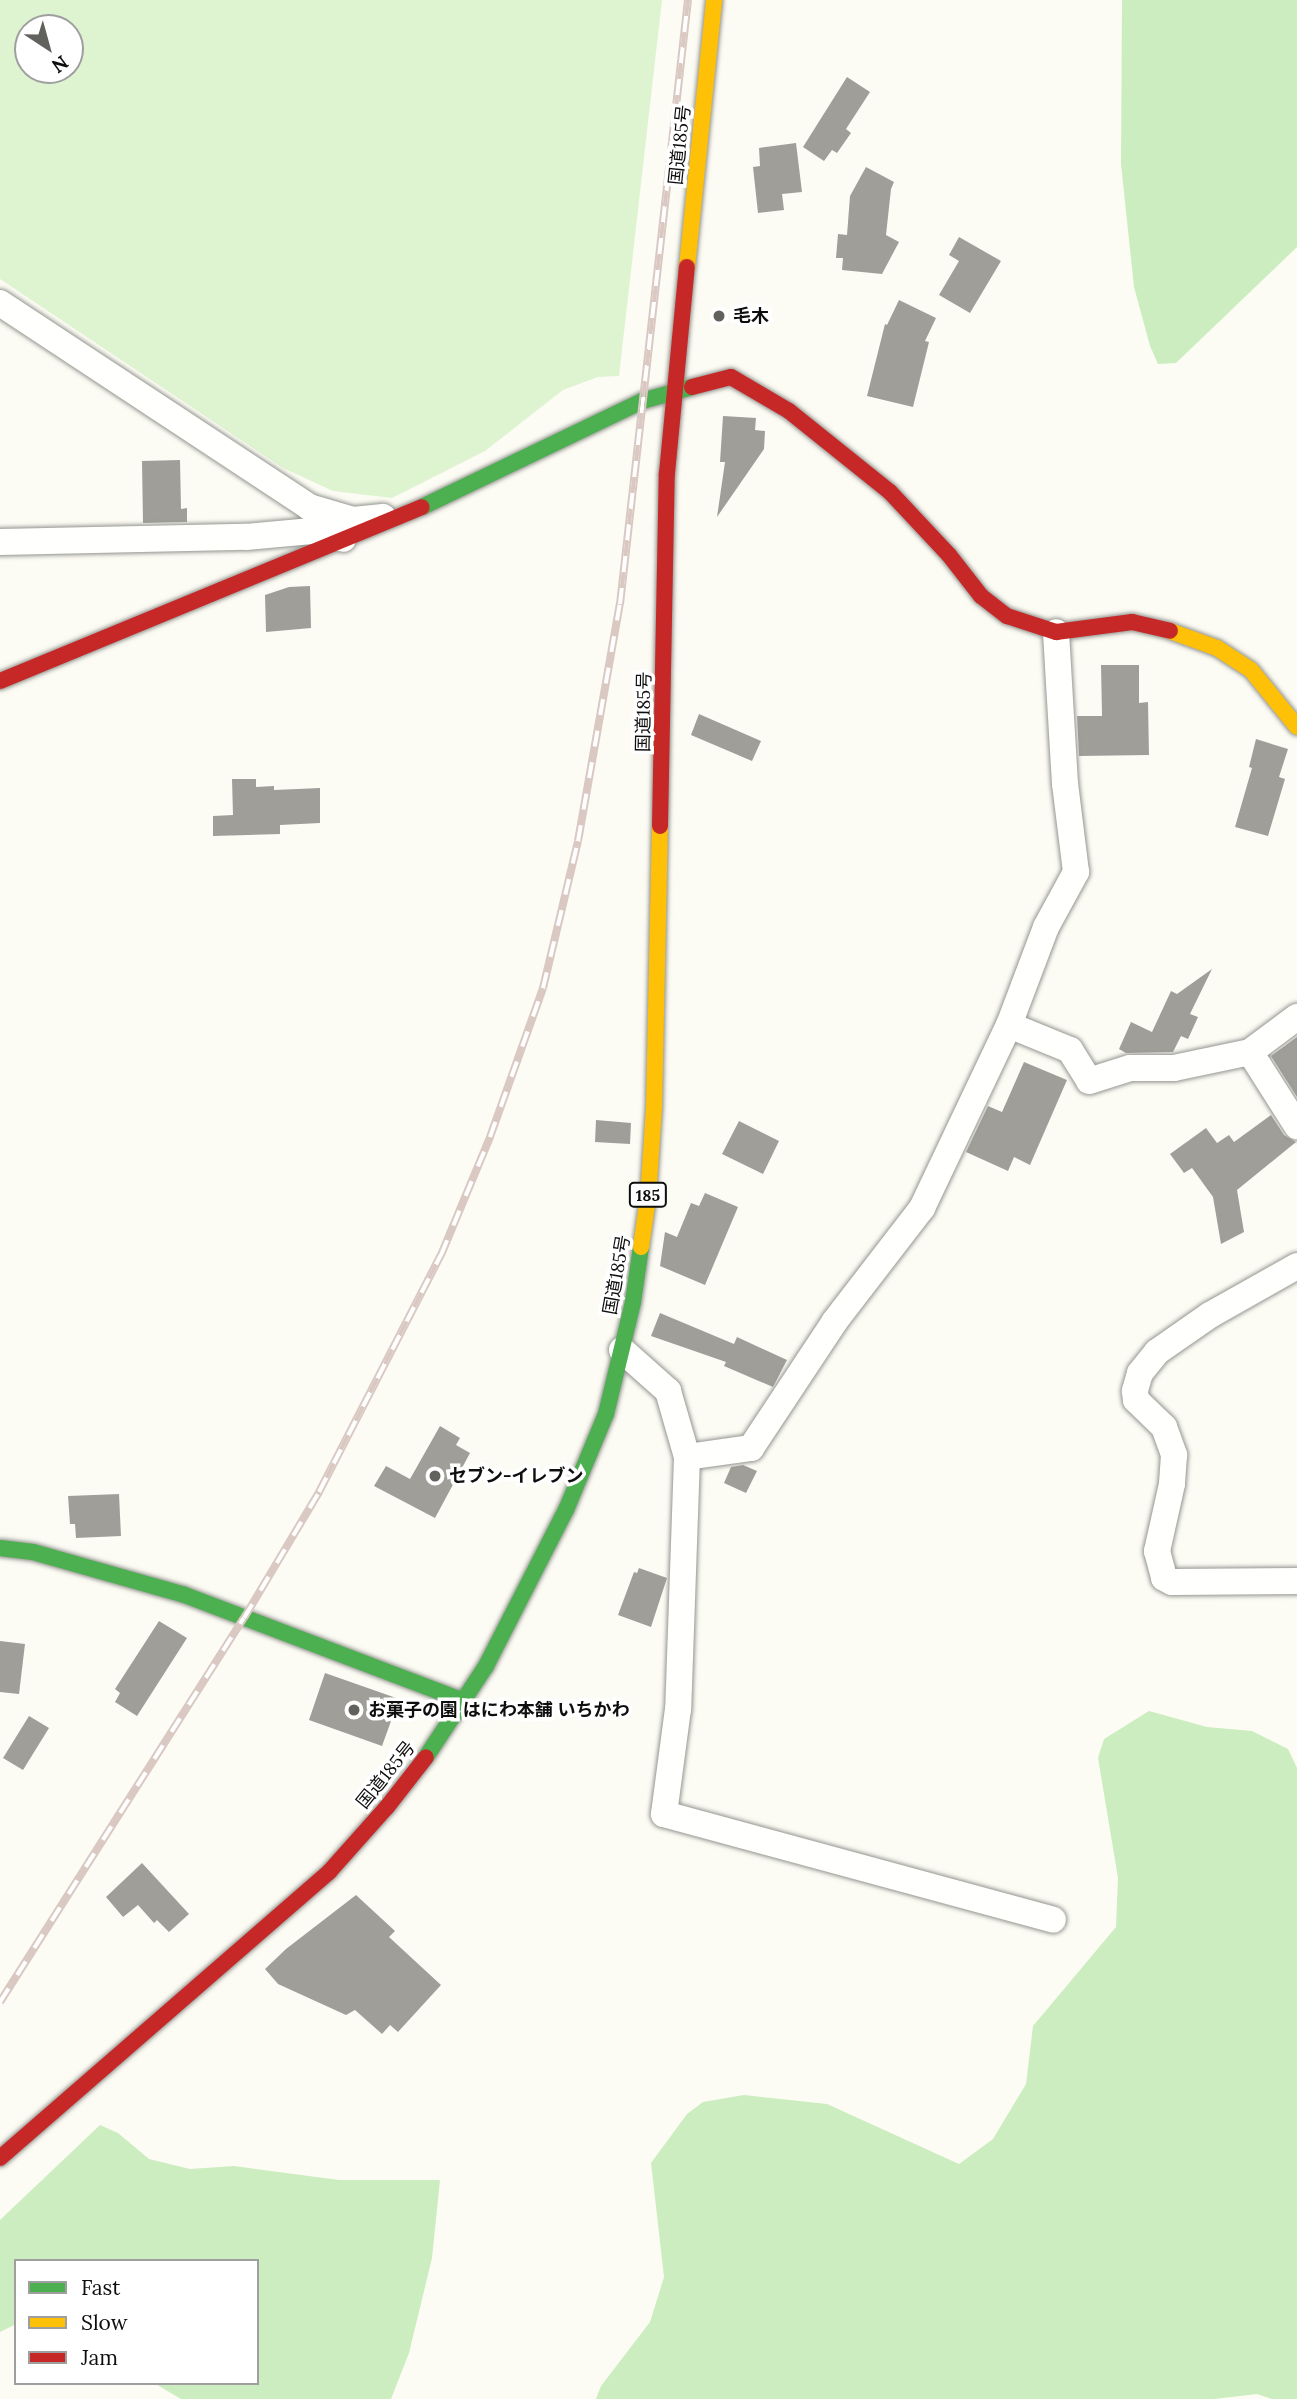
<!DOCTYPE html>
<html>
<head>
<meta charset="utf-8">
<style>
	body { margin:0 }
	#map { position:relative; width:1297px; height:2399px; overflow:hidden; background:#fcfcf4; font-family:Lora,"Noto Sans JP",serif }
	div>[style] { position:absolute }
	.green>* { inset:0; background:#def4d1 }
	.forest>* { inset:0; background:#ccedbf }
	.building>* { inset:0; background:#9f9e99 }
	.roads { filter:drop-shadow(0 0 2px #959592) drop-shadow(0 0 2px #959592) }
	.street>* { height:26px; margin:-13px; padding:0 13px; transform-origin:13px; border-radius:13px; background:#fffffd }
	.fast>* { height:16px; margin:-8px; padding:0 8px; transform-origin:8px; border-radius:8px; background:#4caf50 }
	.slow>* { height:16px; margin:-8px; padding:0 8px; transform-origin:8px; border-radius:8px; background:#ffc107 }
	.jam>* { height:16px; margin:-8px; padding:0 8px; transform-origin:8px; border-radius:8px; background:#c62828 }
	.rail>* { height:8px; margin-top:-4px; transform-origin:0; background:repeating-linear-gradient(90deg,#fff 0 16px,#dac8c3 0 32px); box-sizing:border-box; border-block:2px solid #dac8c3 }
	.dots>* { width:19px; height:19px; translate:-50% -50%; box-sizing:border-box; border:4px solid #fff; border-radius:50% }
	span { translate:-50% -50%; white-space:nowrap; text-align:center; line-height:1.15; -webkit-text-stroke:7px #fff; paint-order:stroke }
	.shield-label span { padding:2px 5px; background:#fff; border:2px solid; border-radius:5px; -webkit-text-stroke-width:0 }
	.shield-label { font-size:16px; color:#0e0e0e; font-weight:700 }
	.street-label { font-size:18px; color:#0e0e0e }
	.poi-label { font-size:18px; color:#0e0e0e; font-weight:700 }
	.left { translate:0 -50%; text-align:left }
	.legend { position:absolute; left:14px; top:2259px; width:245px; height:126px; box-sizing:border-box; background:#fff; border:2px solid #9f9f9f; margin:0; padding:9px 12px; list-style:none; font-size:21px; color:#0e0e0e }
	.legend li { display:flex; align-items:center; gap:14px; height:35px }
	.legend b { width:35px; border:2px solid #9f9f9f }
	.north { position:absolute; left:14px; top:14px; width:70px; height:70px; box-sizing:border-box; background:#fff; border:2px solid #9f9f9f; border-radius:50%; rotate:144deg; font-size:19px; font-weight:700; line-height:28px; text-align:center; color:#0e0e0e }
	.north::after { content:''; display:block; margin:auto; width:24px; height:32px; background:#61615e; clip-path:polygon(50% 0,100% 100%,50% 72%,0 100%) }
</style>
</head>
<body>
<div id="map">
	<div class="green">
		<div style="clip-path:polygon(evenodd,0 0,662px 0,619px 376px,598px 377px,563px 390px,485px 451px,392px 498px,333px 491px,283px 468px,0 279px,0 0,28px 28px,70px 28px,70px 70px,28px 70px,28px 28px)"></div>
	</div>
	<div class="forest">
		<div style="clip-path:polygon(1122px 0,1297px 0,1297px 247px,1176px 363px,1158px 364px,1150px 346px,1134px 287px,1121px 164px)"></div>
		<div style="clip-path:polygon(1149px 1711px,1207px 1727px,1252px 1731px,1288px 1749px,1297px 1768px,1297px 2399px,1272px 2399px,1257px 2394px,1214px 2399px,596px 2399px,601px 2386px,650px 2322px,664px 2277px,651px 2163px,687px 2114px,703px 2102px,744px 2095px,827px 2104px,959px 2164px,993px 2139px,1026px 2084px,1033px 2026px,1116px 1927px,1118px 1878px,1098px 1758px,1104px 1739px)"></div>
		<div style="clip-path:polygon(100px 2125px,118px 2133px,149px 2159px,190px 2169px,234px 2166px,339px 2180px,440px 2180px,432px 2258px,409px 2353px,391px 2399px,181px 2399px,154px 2383px,257px 2383px,257px 2261px,16px 2261px,16px 2324px,0 2332px,0 2220px)"></div>
	</div>
	<div class="building">
		<div style="clip-path:polygon(847px 77px,870px 92px,846px 129px,851px 133px,837px 153px,832px 150px,824px 161px,803px 147px)"></div>
		<div style="clip-path:polygon(796px 143px,802px 192px,782px 194px,784px 210px,758px 213px,753px 167px,760px 166px,759px 148px)"></div>
		<div style="clip-path:polygon(866px 167px,894px 182px,891px 189px,886px 235px,899px 242px,882px 274px,842px 270px,843px 258px,836px 258px,838px 234px,847px 235px,850px 196px)"></div>
		<div style="clip-path:polygon(959px 237px,1001px 261px,970px 313px,939px 295px,959px 261px,949px 255px)"></div>
		<div style="clip-path:polygon(899px 300px,936px 318px,925px 341px,929px 342px,913px 407px,867px 396px,885px 324px,887px 325px)"></div>
		<div style="clip-path:polygon(723px 416px,756px 418px,755px 430px,765px 431px,764px 449px,717px 517px,725px 462px,720px 462px)"></div>
		<div style="clip-path:polygon(180px 460px,181px 509px,187px 508px,187px 522px,143px 523px,142px 461px)"></div>
		<div style="clip-path:polygon(310px 586px,311px 628px,266px 632px,265px 595px,289px 587px)"></div>
		<div style="clip-path:polygon(1101px 665px,1139px 665px,1139px 703px,1148px 702px,1149px 755px,1079px 756px,1077px 716px,1102px 716px)"></div>
		<div style="clip-path:polygon(699px 714px,761px 741px,752px 761px,691px 735px)"></div>
		<div style="clip-path:polygon(1256px 739px,1288px 749px,1279px 777px,1285px 779px,1268px 836px,1235px 827px,1252px 768px,1249px 767px)"></div>
		<div style="clip-path:polygon(232px 779px,256px 779px,256px 787px,274px 786px,274px 790px,320px 788px,320px 823px,280px 825px,280px 834px,213px 836px,213px 816px,233px 815px)"></div>
		<div style="clip-path:polygon(1212px 969px,1190px 1014px,1198px 1017px,1188px 1039px,1181px 1036px,1173px 1052px,1126px 1053px,1119px 1049px,1131px 1022px,1152px 1032px,1171px 991px,1177px 994px)"></div>
		<div style="clip-path:polygon(1297px 1037px,1297px 1097px,1271px 1056px)"></div>
		<div style="clip-path:polygon(1024px 1062px,1067px 1080px,1030px 1165px,1014px 1157px,1008px 1171px,966px 1152px,988px 1106px,1002px 1112px)"></div>
		<div style="clip-path:polygon(1271px 1115px,1284px 1135px,1296px 1142px,1237px 1190px,1244px 1232px,1221px 1244px,1213px 1197px,1192px 1168px,1184px 1173px,1170px 1154px,1206px 1128px,1217px 1143px,1229px 1135px,1234px 1142px)"></div>
		<div style="clip-path:polygon(596px 1120px,631px 1123px,630px 1144px,595px 1142px)"></div>
		<div style="clip-path:polygon(739px 1121px,779px 1141px,763px 1174px,722px 1154px)"></div>
		<div style="clip-path:polygon(705px 1193px,738px 1207px,705px 1285px,660px 1266px,665px 1232px,677px 1237px,691px 1203px,699px 1206px)"></div>
		<div style="clip-path:polygon(660px 1313px,734px 1344px,737px 1337px,787px 1360px,773px 1387px,724px 1366px,726px 1362px,651px 1336px)"></div>
		<div style="clip-path:polygon(440px 1426px,460px 1438px,456px 1445px,470px 1453px,435px 1518px,374px 1486px,386px 1466px,410px 1479px)"></div>
		<div style="clip-path:polygon(743px 1465px,757px 1471px,746px 1493px,724px 1483px,731px 1467px)"></div>
		<div style="clip-path:polygon(119px 1494px,121px 1536px,76px 1538px,75px 1524px,70px 1524px,68px 1496px)"></div>
		<div style="clip-path:polygon(639px 1568px,667px 1578px,651px 1627px,618px 1615px,634px 1572px,637px 1573px)"></div>
		<div style="clip-path:polygon(159px 1621px,187px 1638px,137px 1716px,115px 1702px,120px 1693px,115px 1689px)"></div>
		<div style="clip-path:polygon(0 1641px,25px 1644px,19px 1694px,0 1692px)"></div>
		<div style="clip-path:polygon(325px 1673px,399px 1699px,382px 1746px,309px 1720px)"></div>
		<div style="clip-path:polygon(29px 1716px,49px 1728px,23px 1770px,3px 1758px)"></div>
		<div style="clip-path:polygon(142px 1863px,189px 1914px,169px 1932px,157px 1920px,154px 1923px,138px 1905px,123px 1917px,106px 1897px)"></div>
		<div style="clip-path:polygon(356px 1895px,395px 1931px,389px 1937px,441px 1985px,398px 2032px,390px 2025px,382px 2034px,355px 2010px,346px 2015px,278px 1984px,265px 1969px,286px 1949px)"></div>
	</div>
	<div class="roads">
		<div class="street">
			<div style="left:0;top:303px;width:370px;rotate:33.4deg"></div>
			<div style="left:309px;top:507px;width:46px;rotate:16.5deg"></div>
			<div style="left:353px;top:520px;width:30px;rotate:-6deg"></div>
			<div style="left:0;top:542px;width:246px;rotate:-1.2deg"></div>
			<div style="left:246px;top:537px;width:66px;rotate:-5.2deg"></div>
			<div style="left:312px;top:531px;width:32px;rotate:14deg"></div>
			<div style="left:1009px;top:1025px;width:66px;rotate:22.3deg"></div>
			<div style="left:1070px;top:1050px;width:36px;rotate:58deg"></div>
			<div style="left:1089px;top:1081px;width:43px;rotate:-17.6deg"></div>
			<div style="left:1130px;top:1068px;width:44px"></div>
			<div style="left:1174px;top:1068px;width:78px;rotate:-11.9deg"></div>
			<div style="left:1250px;top:1052px;width:59px;rotate:-36.7deg"></div>
			<div style="left:1250px;top:1052px;width:88px;rotate:57.6deg"></div>
			<div style="left:1297px;top:1266px;width:100px;rotate:150.6deg"></div>
			<div style="left:1210px;top:1315px;width:65px;rotate:145.1deg"></div>
			<div style="left:1157px;top:1352px;width:27px;rotate:129deg"></div>
			<div style="left:1140px;top:1373px;width:19px;rotate:106deg"></div>
			<div style="left:1135px;top:1391px;width:9px;rotate:84deg"></div>
			<div style="left:1136px;top:1400px;width:39px;rotate:44deg"></div>
			<div style="left:1164px;top:1427px;width:30px;rotate:70deg"></div>
			<div style="left:1174px;top:1455px;width:29px;rotate:94deg"></div>
			<div style="left:1172px;top:1484px;width:69px;rotate:102.6deg"></div>
			<div style="left:1157px;top:1551px;width:28px;rotate:75deg"></div>
			<div style="left:1164px;top:1578px;width:9px;rotate:27deg"></div>
			<div style="left:1172px;top:1582px;width:125px;rotate:-0.5deg"></div>
			<div style="left:622px;top:1350px;width:62px;rotate:41.7deg"></div>
			<div style="left:668px;top:1391px;width:69px;rotate:73.9deg"></div>
			<div style="left:687px;top:1457px;width:252px;rotate:92deg"></div>
			<div style="left:678px;top:1709px;width:106px;rotate:97.6deg"></div>
			<div style="left:664px;top:1814px;width:403px;rotate:15.2deg"></div>
			<div style="left:687px;top:1457px;width:65px;rotate:-8deg"></div>
			<div style="left:751px;top:1448px;width:152px;rotate:-56.5deg"></div>
			<div style="left:835px;top:1321px;width:143px;rotate:-52.4deg"></div>
			<div style="left:922px;top:1208px;width:203px;rotate:-64.6deg"></div>
			<div style="left:1009px;top:1025px;width:105px;rotate:-69.3deg"></div>
			<div style="left:1046px;top:927px;width:63px;rotate:-61.4deg"></div>
			<div style="left:1076px;top:872px;width:89px;rotate:-97.1deg"></div>
			<div style="left:1065px;top:784px;width:152px;rotate:-93.4deg"></div>
		</div>
		<div class="fast">
			<div style="left:422px;top:507px;width:244px;rotate:-25.7deg"></div>
			<div style="left:642px;top:401px;width:52px;rotate:-15.6deg"></div>
			<div style="left:0;top:1548px;width:33px;rotate:7deg"></div>
			<div style="left:33px;top:1552px;width:158px;rotate:15.8deg"></div>
			<div style="left:185px;top:1595px;width:298px;rotate:20.8deg"></div>
			<div style="left:426px;top:1757px;width:109px;rotate:-56.6deg"></div>
			<div style="left:486px;top:1666px;width:175px;rotate:-62.9deg"></div>
			<div style="left:566px;top:1510px;width:104px;rotate:-67.4deg"></div>
			<div style="left:606px;top:1414px;width:115px;rotate:-76.4deg"></div>
			<div style="left:633px;top:1302px;width:56px;rotate:-81.7deg"></div>
		</div>
		<div class="slow">
			<div style="left:687px;top:267px;width:268px;rotate:-84.2deg"></div>
			<div style="left:1170px;top:631px;width:50px;rotate:19.9deg"></div>
			<div style="left:1217px;top:648px;width:40px;rotate:32.9deg"></div>
			<div style="left:1251px;top:670px;width:73px;rotate:51.1deg"></div>
			<div style="left:641px;top:1247px;width:49px;rotate:-81.9deg"></div>
			<div style="left:648px;top:1198px;width:90px;rotate:-86.2deg"></div>
			<div style="left:654px;top:1108px;width:282px;rotate:-88.8deg"></div>
		</div>
		<div class="jam">
			<div style="left:692px;top:387px;width:40px;rotate:-14.4deg"></div>
			<div style="left:731px;top:377px;width:67px;rotate:30.4deg"></div>
			<div style="left:789px;top:411px;width:129px;rotate:38.7deg"></div>
			<div style="left:890px;top:492px;width:86px;rotate:46.9deg"></div>
			<div style="left:949px;top:555px;width:52px;rotate:52deg"></div>
			<div style="left:981px;top:596px;width:33px;rotate:38deg"></div>
			<div style="left:1007px;top:616px;width:52px;rotate:18.1deg"></div>
			<div style="left:1056px;top:632px;width:77px;rotate:-7.5deg"></div>
			<div style="left:1132px;top:622px;width:39px;rotate:13deg"></div>
			<div style="left:0;top:681px;width:456px;rotate:-22.4deg"></div>
			<div style="left:660px;top:826px;width:353px;rotate:-88.9deg"></div>
			<div style="left:667px;top:473px;width:207px;rotate:-84.5deg"></div>
			<div style="left:0;top:2158px;width:436px;rotate:-41deg"></div>
			<div style="left:329px;top:1872px;width:87px;rotate:-48.3deg"></div>
			<div style="left:387px;top:1807px;width:63px;rotate:-52deg"></div>
		</div>
	</div>
	<div class="rail">
		<div style="left:0;top:2002px;width:455px;rotate:-57.6deg"></div>
		<div style="left:244px;top:1618px;width:147px;rotate:-59.2deg"></div>
		<div style="left:319px;top:1492px;width:267px;rotate:-62.8deg"></div>
		<div style="left:441px;top:1255px;width:128px;rotate:-67.4deg"></div>
		<div style="left:490px;top:1137px;width:158px;rotate:-70.4deg"></div>
		<div style="left:543px;top:988px;width:151px;rotate:-76.6deg"></div>
		<div style="left:578px;top:841px;width:241px;rotate:-80deg"></div>
		<div style="left:620px;top:604px;width:608px;rotate:-83.58deg"></div>
	</div>
	<div class="dots">
		<div style="left:719px;top:316px;background:#61615e"></div>
		<div style="left:435px;top:1476px;background:#61615e"></div>
		<div style="left:354px;top:1710px;background:#61615e"></div>
	</div>
	<div class="shield-label">
		<span style="left:648px;top:1195px">185</span>
	</div>
	<div class="street-label">
		<span style="left:680px;top:145px;rotate:-84deg">国道185号</span>
		<span style="left:644px;top:712px;rotate:-89deg">国道185号</span>
		<span style="left:617px;top:1275px;rotate:-80deg">国道185号</span>
		<span style="left:386px;top:1775px;rotate:-51deg">国道185号</span>
	</div>
	<div class="poi-label">
		<span class="left" style="left:733px;top:316px">毛木</span>
		<span class="left" style="left:449px;top:1476px">セブン-イレブン</span>
		<span class="left" style="left:368px;top:1710px">お菓子の園 はにわ本舗 いちかわ</span>
	</div>
	<ul class="legend">
	<li><b style="height:9px;background:#4caf50"></b>Fast</li>
	<li><b style="height:9px;background:#ffc107"></b>Slow</li>
	<li><b style="height:9px;background:#c62828"></b>Jam</li>
	</ul>
	<div class="north">N</div>
</div>
</body>
</html>
